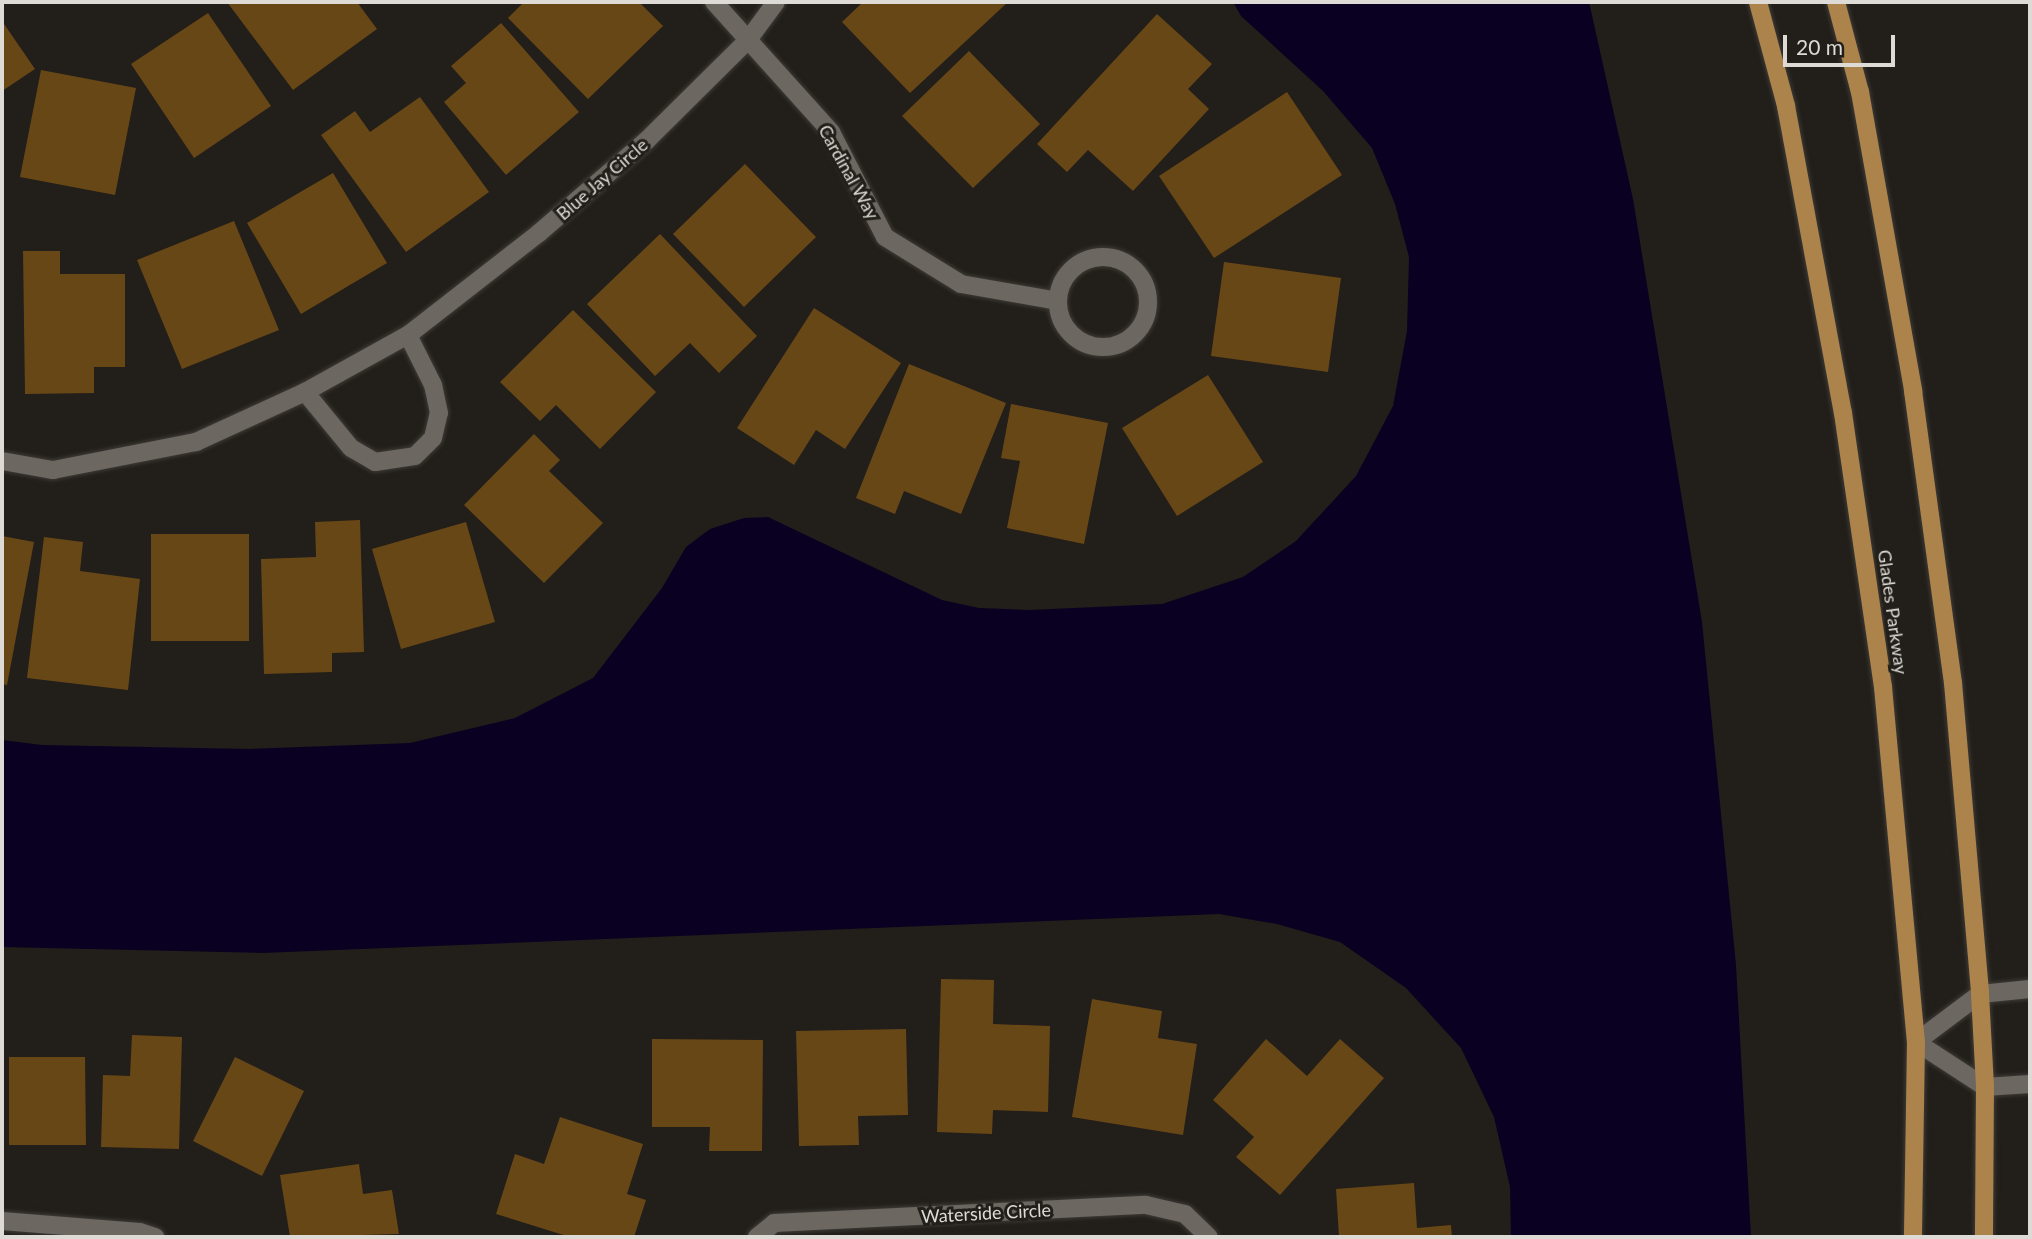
<!DOCTYPE html>
<html>
<head>
<meta charset="utf-8">
<style>
	body { margin:0 }
	#map { position:relative; width:2032px; height:1239px; overflow:hidden; background:#221e19; font-family:Lato,sans-serif }
	div>[style] { position:absolute }
	.water>* { inset:0; background:#0a0021 }
	.building>* { inset:0; background:#684717 }
	.roads { filter:drop-shadow(0 0 2px #3e3b37) drop-shadow(0 0 2px #3e3b37) }
	.minor>* { height:18px; margin:-9px; padding:0 9px; transform-origin:9px; border-radius:9px; background:#6c6761 }
	.minor>.ring { margin:-9px; padding:0; box-sizing:content-box; background:none; border:18px solid #6c6761; border-radius:50% }
	.primary>* { height:18px; margin:-9px; padding:0 9px; transform-origin:9px; border-radius:9px; background:#ac834b }
	span { translate:-50% -50%; white-space:nowrap; text-align:center; line-height:1.15; -webkit-text-stroke:6px #221e19; paint-order:stroke }
	.street-label { font-size:18px; color:#dedbd7 }
	.frame { position:absolute; inset:0; border:4px solid #dedbd7; pointer-events:none }
	.scale { position:absolute; left:1783px; top:35px; width:112px; height:32px; box-sizing:border-box; border:4px solid #dedbd7; border-top:0; padding-left:9px; font-size:21px; line-height:24px; white-space:nowrap; color:#dedbd7; -webkit-text-stroke:5px #221e19; paint-order:stroke }
</style>
</head>
<body>
<div id="map">
	<div class="water">
		<div style="clip-path:polygon(1233px 2px,1589px 2px,1633px 199px,1702px 622px,1736px 965px,1751px 1237px,1511px 1237px,1510px 1187px,1494px 1117px,1461px 1048px,1406px 988px,1340px 942px,1277px 924px,1219px 914px,262px 953px,2px 947px,2px 740px,42px 745px,249px 749px,410px 743px,515px 718px,593px 678px,662px 588px,686px 547px,710px 529px,744px 518px,768px 517px,942px 600px,979px 608px,1030px 610px,1162px 604px,1243px 577px,1296px 541px,1356px 476px,1393px 406px,1407px 331px,1409px 257px,1395px 204px,1372px 148px,1323px 91px,1241px 16px)"></div>
	</div>
	<div class="building">
		<div style="clip-path:polygon(227px 2px,357px 2px,377px 29px,293px 90px)"></div>
		<div style="clip-path:polygon(524px 2px,639px 2px,663px 26px,588px 99px,508px 18px)"></div>
		<div style="clip-path:polygon(863px 2px,1008px 2px,910px 93px,842px 22px)"></div>
		<div style="clip-path:polygon(208px 13px,271px 106px,194px 158px,131px 64px)"></div>
		<div style="clip-path:polygon(1157px 14px,1212px 64px,1188px 89px,1209px 109px,1133px 191px,1088px 150px,1067px 172px,1037px 144px)"></div>
		<div style="clip-path:polygon(2px 21px,35px 69px,2px 91px)"></div>
		<div style="clip-path:polygon(501px 23px,579px 112px,506px 175px,444px 102px,466px 83px,451px 66px)"></div>
		<div style="clip-path:polygon(969px 51px,1040px 124px,973px 188px,902px 116px)"></div>
		<div style="clip-path:polygon(41px 70px,136px 88px,115px 195px,20px 177px)"></div>
		<div style="clip-path:polygon(1287px 92px,1342px 175px,1214px 258px,1159px 176px)"></div>
		<div style="clip-path:polygon(420px 97px,489px 192px,406px 252px,321px 135px,355px 111px,370px 132px)"></div>
		<div style="clip-path:polygon(745px 164px,816px 237px,744px 307px,673px 234px)"></div>
		<div style="clip-path:polygon(333px 173px,387px 263px,301px 314px,247px 223px)"></div>
		<div style="clip-path:polygon(234px 221px,279px 330px,182px 369px,137px 260px)"></div>
		<div style="clip-path:polygon(660px 234px,757px 336px,719px 373px,690px 343px,655px 376px,587px 304px)"></div>
		<div style="clip-path:polygon(23px 251px,60px 251px,60px 274px,125px 274px,125px 367px,94px 367px,94px 393px,25px 394px)"></div>
		<div style="clip-path:polygon(1224px 262px,1341px 278px,1328px 372px,1211px 356px)"></div>
		<div style="clip-path:polygon(814px 308px,901px 363px,845px 449px,816px 430px,794px 465px,737px 428px)"></div>
		<div style="clip-path:polygon(573px 310px,656px 392px,600px 449px,556px 405px,540px 421px,500px 382px)"></div>
		<div style="clip-path:polygon(909px 364px,1006px 403px,961px 514px,904px 491px,895px 514px,856px 498px)"></div>
		<div style="clip-path:polygon(1208px 375px,1263px 462px,1177px 516px,1122px 428px)"></div>
		<div style="clip-path:polygon(1011px 404px,1108px 423px,1084px 544px,1007px 528px,1020px 461px,1001px 458px)"></div>
		<div style="clip-path:polygon(534px 434px,560px 460px,549px 471px,603px 523px,544px 583px,464px 505px)"></div>
		<div style="clip-path:polygon(360px 520px,364px 652px,332px 653px,332px 672px,264px 674px,261px 559px,316px 557px,315px 522px)"></div>
		<div style="clip-path:polygon(466px 522px,495px 622px,401px 649px,372px 549px)"></div>
		<div style="clip-path:polygon(151px 534px,249px 534px,249px 641px,151px 641px)"></div>
		<div style="clip-path:polygon(2px 536px,34px 542px,7px 685px,2px 684px)"></div>
		<div style="clip-path:polygon(44px 537px,83px 542px,80px 571px,140px 579px,128px 690px,27px 678px)"></div>
		<div style="clip-path:polygon(941px 979px,994px 980px,993px 1024px,1050px 1026px,1048px 1112px,993px 1110px,992px 1134px,937px 1132px)"></div>
		<div style="clip-path:polygon(1092px 999px,1162px 1011px,1158px 1038px,1197px 1044px,1183px 1135px,1072px 1117px)"></div>
		<div style="clip-path:polygon(906px 1029px,908px 1115px,858px 1116px,859px 1145px,799px 1146px,796px 1031px)"></div>
		<div style="clip-path:polygon(132px 1035px,182px 1037px,179px 1149px,101px 1147px,103px 1075px,130px 1076px)"></div>
		<div style="clip-path:polygon(652px 1039px,763px 1040px,762px 1151px,709px 1151px,710px 1127px,652px 1127px)"></div>
		<div style="clip-path:polygon(1266px 1039px,1307px 1076px,1340px 1039px,1384px 1078px,1280px 1195px,1236px 1157px,1254px 1137px,1213px 1100px)"></div>
		<div style="clip-path:polygon(9px 1057px,85px 1057px,86px 1145px,9px 1145px)"></div>
		<div style="clip-path:polygon(235px 1057px,304px 1091px,262px 1176px,193px 1141px)"></div>
		<div style="clip-path:polygon(560px 1117px,643px 1144px,627px 1194px,646px 1200px,634px 1237px,570px 1237px,496px 1214px,515px 1154px,544px 1164px)"></div>
		<div style="clip-path:polygon(359px 1164px,363px 1194px,392px 1190px,399px 1234px,290px 1237px,280px 1175px)"></div>
		<div style="clip-path:polygon(1414px 1183px,1417px 1228px,1451px 1225px,1452px 1237px,1339px 1237px,1336px 1189px)"></div>
	</div>
	<div class="roads">
		<div class="minor">
			<div style="left:714px;top:2px;width:175px;rotate:48deg"></div>
			<div style="left:831px;top:132px;width:118px;rotate:62.8deg"></div>
			<div style="left:885px;top:237px;width:89px;rotate:31.7deg"></div>
			<div style="left:961px;top:284px;width:98px;rotate:9.9deg"></div>
			<div class="ring" style="left:1058px;top:257px;width:72px;height:72px"></div>
			<div style="left:305px;top:392px;width:72px;rotate:50.6deg"></div>
			<div style="left:351px;top:448px;width:28px;rotate:30deg"></div>
			<div style="left:375px;top:462px;width:40px;rotate:-8.5deg"></div>
			<div style="left:415px;top:456px;width:25px;rotate:-45deg"></div>
			<div style="left:433px;top:438px;width:26px;rotate:-77deg"></div>
			<div style="left:439px;top:413px;width:29px;rotate:-102deg"></div>
			<div style="left:433px;top:385px;width:56px;rotate:-116.6deg"></div>
			<div style="left:2px;top:461px;width:52px;rotate:10deg"></div>
			<div style="left:53px;top:470px;width:146px;rotate:-11.1deg"></div>
			<div style="left:196px;top:442px;width:120px;rotate:-24.6deg"></div>
			<div style="left:305px;top:392px;width:118px;rotate:-29deg"></div>
			<div style="left:408px;top:335px;width:166px;rotate:-37.9deg"></div>
			<div style="left:539px;top:233px;width:141px;rotate:-40.7deg"></div>
			<div style="left:646px;top:141px;width:144px;rotate:-44.7deg"></div>
			<div style="left:748px;top:40px;width:47px;rotate:-53.6deg"></div>
			<div style="left:2030px;top:989px;width:50px;rotate:174.3deg"></div>
			<div style="left:1980px;top:994px;width:80px;rotate:143.1deg"></div>
			<div style="left:1916px;top:1042px;width:82px;rotate:33.1deg"></div>
			<div style="left:1985px;top:1087px;width:45px;rotate:-3.8deg"></div>
			<div style="left:2px;top:1221px;width:138px;rotate:4.6deg"></div>
			<div style="left:140px;top:1232px;width:16px;rotate:18deg"></div>
			<div style="left:757px;top:1237px;width:22px;rotate:-39deg"></div>
			<div style="left:774px;top:1223px;width:372px;rotate:-2.8deg"></div>
			<div style="left:1146px;top:1205px;width:40px;rotate:13deg"></div>
			<div style="left:1185px;top:1214px;width:33px;rotate:44deg"></div>
		</div>
		<div class="primary">
			<div style="left:1758px;top:2px;width:108px;rotate:74.9deg"></div>
			<div style="left:1786px;top:106px;width:312px;rotate:79.5deg"></div>
			<div style="left:1843px;top:413px;width:277px;rotate:81.7deg"></div>
			<div style="left:1883px;top:687px;width:357px;rotate:84.7deg"></div>
			<div style="left:1916px;top:1042px;width:195px;rotate:90.9deg"></div>
			<div style="left:1836px;top:2px;width:93px;rotate:75.1deg"></div>
			<div style="left:1860px;top:92px;width:304px;rotate:79.9deg"></div>
			<div style="left:1913px;top:391px;width:295px;rotate:82.2deg"></div>
			<div style="left:1953px;top:683px;width:312px;rotate:85deg"></div>
			<div style="left:1980px;top:994px;width:93px;rotate:86.9deg"></div>
			<div style="left:1985px;top:1087px;width:150px;rotate:90.4deg"></div>
		</div>
	</div>
	<div class="street-label">
		<span style="left:849px;top:172px;rotate:61deg">Cardinal Way</span>
		<span style="left:602px;top:179px;rotate:-41deg">Blue Jay Circle</span>
		<span style="left:1893px;top:612px;rotate:82deg">Glades Parkway</span>
		<span style="left:986px;top:1213px;rotate:-3deg">Waterside Circle</span>
	</div>
	<div class="frame"></div>
	<div class="scale">20 m</div>
</div>
</body>
</html>
